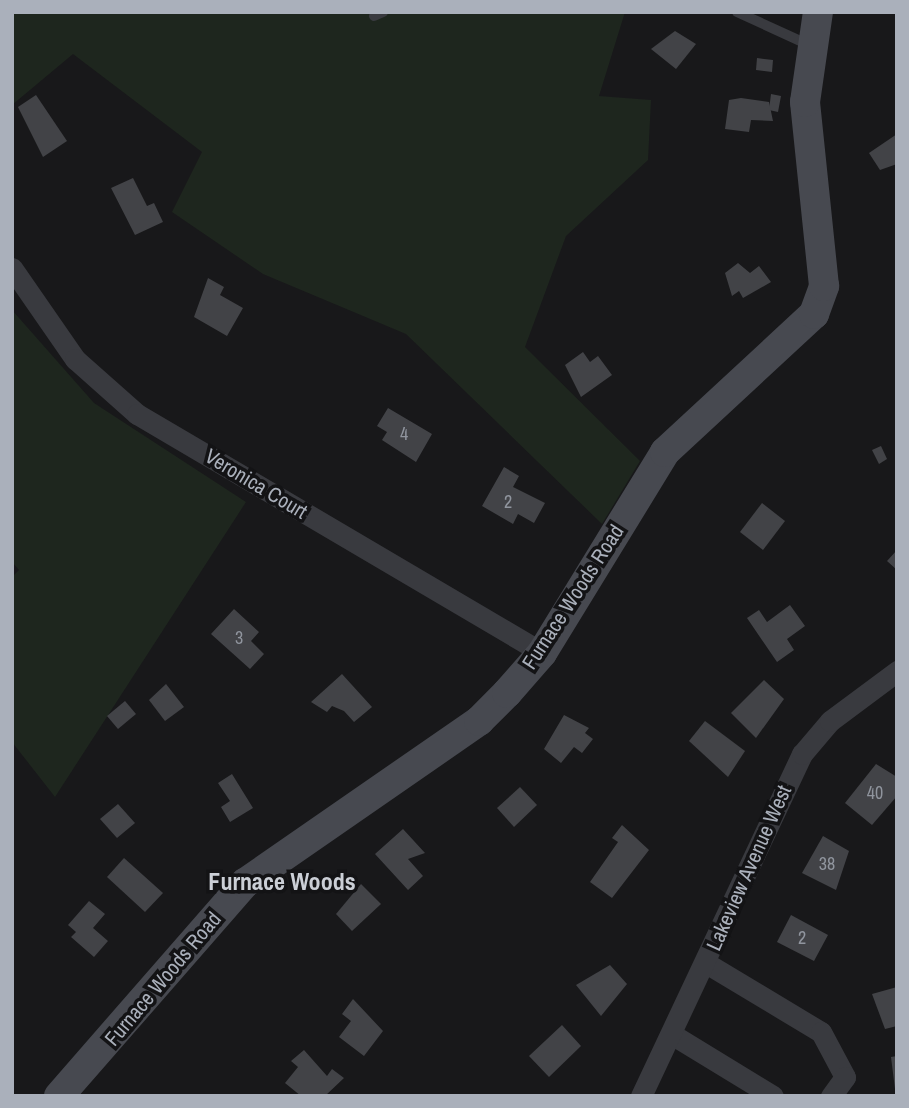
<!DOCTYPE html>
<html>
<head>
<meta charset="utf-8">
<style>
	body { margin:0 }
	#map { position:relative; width:909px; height:1108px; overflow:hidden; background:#18181a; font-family:"Archivo Narrow",sans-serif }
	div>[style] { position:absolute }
	.green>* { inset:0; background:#1e261e }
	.building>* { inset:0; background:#424347 }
	.lane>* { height:10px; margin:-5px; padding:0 5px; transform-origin:5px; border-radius:5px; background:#393a3f }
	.street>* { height:21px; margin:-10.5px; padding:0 10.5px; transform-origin:10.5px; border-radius:10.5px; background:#393a3f }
	.secondary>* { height:30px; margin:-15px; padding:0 15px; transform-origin:15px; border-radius:15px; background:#474950 }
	span { translate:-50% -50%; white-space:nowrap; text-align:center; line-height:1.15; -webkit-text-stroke:7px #131315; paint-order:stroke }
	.number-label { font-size:18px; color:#90959e }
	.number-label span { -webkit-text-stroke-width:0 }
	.street-label { font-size:21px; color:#aab0bb }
	.quarter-label { font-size:24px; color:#cbcfd6; font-weight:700 }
	.frame { position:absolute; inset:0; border:14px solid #aab0bb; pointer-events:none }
</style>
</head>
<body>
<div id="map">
	<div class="green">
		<div style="clip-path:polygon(12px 12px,625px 12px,599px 96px,651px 100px,648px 160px,566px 236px,525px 347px,640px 461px,602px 524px,406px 334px,263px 274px,172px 212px,202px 152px,73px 54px,12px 105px)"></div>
		<div style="clip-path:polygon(12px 310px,94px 403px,246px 502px,55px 797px,12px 742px,12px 577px,19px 570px,12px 562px)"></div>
	</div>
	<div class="building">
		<div style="clip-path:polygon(675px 31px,696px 44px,676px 69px,651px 49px)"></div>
		<div style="clip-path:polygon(757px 58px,773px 60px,772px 72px,756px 70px)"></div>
		<div style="clip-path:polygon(771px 94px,781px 96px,778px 112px,769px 110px)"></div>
		<div style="clip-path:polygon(36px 95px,67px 141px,43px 157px,18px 107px)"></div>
		<div style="clip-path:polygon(741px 98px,769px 102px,773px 121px,751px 120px,749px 132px,725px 129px,729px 100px)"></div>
		<div style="clip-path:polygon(897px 134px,897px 164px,880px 170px,869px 153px)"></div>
		<div style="clip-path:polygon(133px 178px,147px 206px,154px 203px,163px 222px,135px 235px,111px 188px)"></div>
		<div style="clip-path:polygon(738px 263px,750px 273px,759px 266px,771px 282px,743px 298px,739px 291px,732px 296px,725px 273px)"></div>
		<div style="clip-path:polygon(208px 278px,224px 287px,220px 295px,243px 308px,227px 336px,194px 317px)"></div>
		<div style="clip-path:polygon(583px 352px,590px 362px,598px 356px,612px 375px,581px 397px,565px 365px)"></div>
		<div style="clip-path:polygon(388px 408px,432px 434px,416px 462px,382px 440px,387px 432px,377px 426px)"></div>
		<div style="clip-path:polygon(881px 446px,887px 459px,879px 464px,872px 450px)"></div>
		<div style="clip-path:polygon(504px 467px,519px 476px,513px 487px,545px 503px,534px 523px,518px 514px,513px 524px,482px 506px)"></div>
		<div style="clip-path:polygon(762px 503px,785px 521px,763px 550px,740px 532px)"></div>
		<div style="clip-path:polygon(897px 550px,897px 570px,887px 561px)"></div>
		<div style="clip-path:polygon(790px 605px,805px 626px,787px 639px,794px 650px,777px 662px,747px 618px,759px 610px,767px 622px)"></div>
		<div style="clip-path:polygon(234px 609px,259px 632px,251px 641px,264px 654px,250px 669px,211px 634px)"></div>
		<div style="clip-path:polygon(342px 674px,372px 707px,354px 722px,344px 711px,332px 706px,327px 712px,311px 702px)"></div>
		<div style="clip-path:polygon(764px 680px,784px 699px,756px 738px,731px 713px)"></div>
		<div style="clip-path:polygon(166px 684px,184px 707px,165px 721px,149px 700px)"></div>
		<div style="clip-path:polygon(125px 701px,136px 714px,118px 729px,107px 716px)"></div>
		<div style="clip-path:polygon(564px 715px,589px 728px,585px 733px,593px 739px,582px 753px,574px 747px,561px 763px,544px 749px)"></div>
		<div style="clip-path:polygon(705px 721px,745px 751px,728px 777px,689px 741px)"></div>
		<div style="clip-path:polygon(876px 764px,897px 777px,897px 796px,872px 825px,845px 803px)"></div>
		<div style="clip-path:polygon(232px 774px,253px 808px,230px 822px,221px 807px,230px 801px,218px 783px)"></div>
		<div style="clip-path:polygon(520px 787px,537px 805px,514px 827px,497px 808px)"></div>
		<div style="clip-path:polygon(118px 804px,135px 823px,117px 838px,100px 819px)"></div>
		<div style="clip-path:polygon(622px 825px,649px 850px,612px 898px,590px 882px,618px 842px,612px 838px)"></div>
		<div style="clip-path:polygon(403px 829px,425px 853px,408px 859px,423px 876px,408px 890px,375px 854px)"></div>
		<div style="clip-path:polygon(823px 836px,849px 851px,836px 890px,802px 873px)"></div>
		<div style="clip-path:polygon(124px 858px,163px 893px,145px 912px,107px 877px)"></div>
		<div style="clip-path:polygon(361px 884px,381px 904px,352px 931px,336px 914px)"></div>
		<div style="clip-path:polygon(89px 901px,105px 914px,93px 928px,108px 941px,94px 957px,71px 937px,76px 932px,68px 925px)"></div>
		<div style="clip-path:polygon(791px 915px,828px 935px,814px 961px,777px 942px)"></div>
		<div style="clip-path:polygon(610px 965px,627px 984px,601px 1016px,576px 985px)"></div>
		<div style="clip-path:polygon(897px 987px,897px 1026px,885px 1029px,872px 994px)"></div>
		<div style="clip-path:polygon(353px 999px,383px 1031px,364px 1056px,339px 1037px,351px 1021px,342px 1014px)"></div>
		<div style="clip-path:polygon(562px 1025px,581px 1046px,549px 1077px,529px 1056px)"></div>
		<div style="clip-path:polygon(304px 1050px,327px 1076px,332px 1069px,344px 1078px,325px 1096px,301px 1096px,285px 1083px,298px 1067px,291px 1061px)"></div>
		<div style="clip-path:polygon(897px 1056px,897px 1088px,895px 1089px,891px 1057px)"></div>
	</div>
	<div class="lane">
		<div style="left:737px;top:12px;width:79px;rotate:24.6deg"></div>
		<div style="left:374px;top:16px;width:10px;rotate:-24deg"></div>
	</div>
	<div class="street">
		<div style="left:12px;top:268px;width:111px;rotate:55.3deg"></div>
		<div style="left:75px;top:359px;width:83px;rotate:41.6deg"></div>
		<div style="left:137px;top:414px;width:470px;rotate:30.5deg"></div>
		<div style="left:706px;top:963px;width:134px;rotate:31deg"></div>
		<div style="left:821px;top:1032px;width:51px;rotate:61.9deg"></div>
		<div style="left:845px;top:1077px;width:24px;rotate:126deg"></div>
		<div style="left:673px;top:1035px;width:117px;rotate:31.4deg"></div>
		<div style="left:641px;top:1096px;width:378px;rotate:-64.8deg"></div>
		<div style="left:802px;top:754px;width:43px;rotate:-49.7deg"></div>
		<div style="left:830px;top:721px;width:84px;rotate:-36.7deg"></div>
	</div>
	<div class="secondary">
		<div style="left:59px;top:1096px;width:283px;rotate:-48.9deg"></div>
		<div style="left:245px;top:883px;width:285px;rotate:-34.7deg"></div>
		<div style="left:479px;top:721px;width:40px;rotate:-45deg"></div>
		<div style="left:507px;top:693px;width:53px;rotate:-48.8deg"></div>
		<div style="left:542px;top:653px;width:236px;rotate:-58.5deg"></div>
		<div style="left:665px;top:452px;width:203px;rotate:-42.8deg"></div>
		<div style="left:814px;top:314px;width:30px;rotate:-70deg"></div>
		<div style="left:824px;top:286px;width:185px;rotate:-95.9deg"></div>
		<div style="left:805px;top:102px;width:91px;rotate:-81.8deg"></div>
	</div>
	<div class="number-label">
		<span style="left:404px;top:434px">4</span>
		<span style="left:508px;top:502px">2</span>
		<span style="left:239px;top:638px">3</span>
		<span style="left:875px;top:793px">40</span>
		<span style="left:827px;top:864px">38</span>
		<span style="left:802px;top:938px">2</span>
	</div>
	<div class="street-label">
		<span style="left:256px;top:484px;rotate:31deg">Veronica Court</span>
		<span style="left:573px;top:597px;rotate:-57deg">Furnace Woods Road</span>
		<span style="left:749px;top:868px;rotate:-66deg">Lakeview Avenue West</span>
		<span style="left:163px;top:979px;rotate:-50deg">Furnace Woods Road</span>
	</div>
	<div class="quarter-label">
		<span style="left:282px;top:882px">Furnace Woods</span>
	</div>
	<div class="frame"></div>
</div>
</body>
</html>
